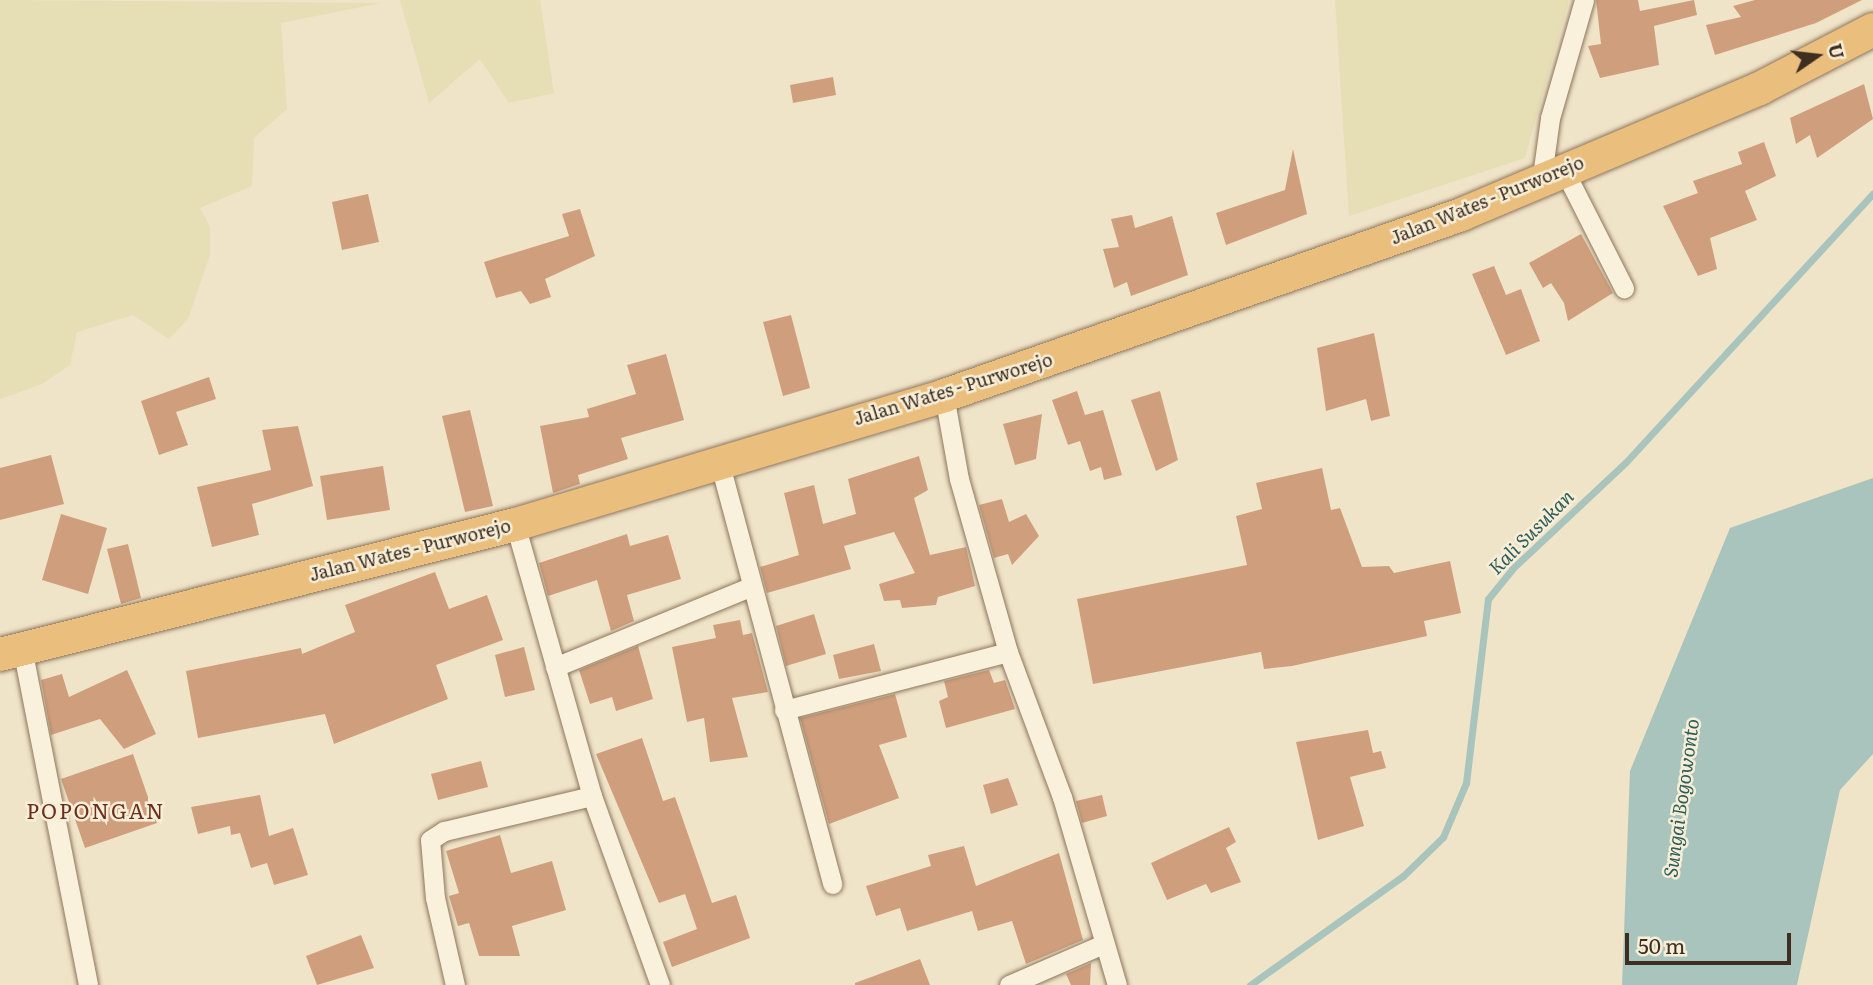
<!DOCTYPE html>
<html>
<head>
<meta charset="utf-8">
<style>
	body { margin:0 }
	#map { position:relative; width:1873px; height:985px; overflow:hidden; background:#f0e4c8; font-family:Literata,serif }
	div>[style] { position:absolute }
	.farmland>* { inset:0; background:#e6deb5 }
	.water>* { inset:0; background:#a9c4bc }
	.stream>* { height:7px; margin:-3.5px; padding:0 3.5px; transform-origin:3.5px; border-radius:3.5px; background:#a9c4bc }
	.building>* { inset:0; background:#cf9f7d }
	.roads { filter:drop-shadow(0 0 2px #8d765c) drop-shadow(0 0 2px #8d765c) }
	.minor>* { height:19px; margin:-9.5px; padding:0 9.5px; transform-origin:9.5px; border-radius:9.5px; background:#faf1dc }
	.trunk>* { height:33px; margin:-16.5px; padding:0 16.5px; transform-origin:16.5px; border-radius:16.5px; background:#eabe7c }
	span { translate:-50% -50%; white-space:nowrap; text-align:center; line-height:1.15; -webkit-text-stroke:5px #f7eed8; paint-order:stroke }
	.street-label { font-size:18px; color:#3d2e20 }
	.water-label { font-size:19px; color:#2f5d5a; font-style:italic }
	.quarter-label { font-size:21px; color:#6b2e1e; letter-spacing:2px }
	.north { position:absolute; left:1782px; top:21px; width:70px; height:70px; -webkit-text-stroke:5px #f7eed8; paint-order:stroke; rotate:76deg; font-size:19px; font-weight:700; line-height:28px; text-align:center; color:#3d2e20 }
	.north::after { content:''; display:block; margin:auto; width:24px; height:32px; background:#3d2e20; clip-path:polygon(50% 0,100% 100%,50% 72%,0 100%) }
	.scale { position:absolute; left:1625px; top:933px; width:166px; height:32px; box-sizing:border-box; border:4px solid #3d2e20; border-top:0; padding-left:9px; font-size:21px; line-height:24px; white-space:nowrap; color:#3d2e20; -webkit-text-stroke:5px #f7eed8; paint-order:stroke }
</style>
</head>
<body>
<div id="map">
	<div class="farmland">
		<div style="clip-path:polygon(0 0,381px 3px,281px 23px,287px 109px,254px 138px,252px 186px,200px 208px,210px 227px,210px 255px,188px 319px,169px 339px,133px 315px,77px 332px,70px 365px,42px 384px,0 399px)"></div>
		<div style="clip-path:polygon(400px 0,540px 0,554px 93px,509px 103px,480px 59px,429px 103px)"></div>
		<div style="clip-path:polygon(1335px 0,1569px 0,1525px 158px,1349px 216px)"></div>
	</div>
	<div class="water">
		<div style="clip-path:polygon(1873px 478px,1873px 754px,1840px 790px,1797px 985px,1622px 985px,1630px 771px,1730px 528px)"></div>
	</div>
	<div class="stream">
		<div style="left:1250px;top:985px;width:188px;rotate:-35.5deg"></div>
		<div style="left:1403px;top:876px;width:56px;rotate:-44.3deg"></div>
		<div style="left:1443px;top:837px;width:59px;rotate:-66.9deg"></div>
		<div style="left:1466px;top:783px;width:185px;rotate:-83.2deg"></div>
		<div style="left:1488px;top:599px;width:38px;rotate:-51deg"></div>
		<div style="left:1512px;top:569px;width:156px;rotate:-43.2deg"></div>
		<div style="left:1626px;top:462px;width:365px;rotate:-47.4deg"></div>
	</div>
	<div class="building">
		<div style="clip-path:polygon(1596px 0,1638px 0,1640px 11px,1694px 0,1697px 15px,1654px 26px,1659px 65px,1600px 78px,1588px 46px,1601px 44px)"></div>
		<div style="clip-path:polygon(1755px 0,1862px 0,1816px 23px,1715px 55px,1706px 25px,1741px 17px,1733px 6px)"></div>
		<div style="clip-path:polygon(833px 77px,836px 95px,793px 103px,790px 85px)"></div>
		<div style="clip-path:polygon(1864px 84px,1873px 119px,1817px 158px,1810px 135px,1796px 144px,1790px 118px)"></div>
		<div style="clip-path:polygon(1764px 142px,1776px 176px,1745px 191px,1757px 220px,1710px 238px,1717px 269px,1698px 276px,1663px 206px,1698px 193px,1693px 181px,1742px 164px,1738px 152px)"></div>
		<div style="clip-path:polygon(1293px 149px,1307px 214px,1226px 245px,1216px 213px,1285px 190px)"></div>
		<div style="clip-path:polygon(368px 194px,379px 242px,342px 250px,332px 202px)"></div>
		<div style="clip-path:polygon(580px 209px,595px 256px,545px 279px,551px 297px,530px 304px,521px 291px,496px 298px,484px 262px,569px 236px,562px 214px)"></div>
		<div style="clip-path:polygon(1132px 215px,1135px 228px,1172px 216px,1188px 275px,1131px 296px,1127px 282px,1114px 288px,1103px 249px,1119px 247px,1111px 219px)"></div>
		<div style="clip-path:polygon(1581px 234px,1613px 293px,1568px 321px,1564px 303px,1551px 283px,1543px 288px,1529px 263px)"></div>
		<div style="clip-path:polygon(1494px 266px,1506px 295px,1521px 289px,1540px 341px,1506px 355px,1472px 274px)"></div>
		<div style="clip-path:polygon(791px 315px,810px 388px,783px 396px,763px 322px)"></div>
		<div style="clip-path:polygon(1374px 333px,1390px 416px,1371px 421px,1366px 399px,1326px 411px,1317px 348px)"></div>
		<div style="clip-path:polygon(666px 354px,684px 420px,621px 438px,628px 459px,578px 475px,580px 484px,553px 493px,540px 426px,589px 417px,587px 409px,636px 394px,627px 365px)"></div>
		<div style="clip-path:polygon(209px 377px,216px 399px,176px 412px,188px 445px,159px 455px,141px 401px)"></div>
		<div style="clip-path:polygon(1077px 391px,1085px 415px,1103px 410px,1122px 475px,1104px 480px,1101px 467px,1090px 471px,1080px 441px,1068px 445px,1052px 400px)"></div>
		<div style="clip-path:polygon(1160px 391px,1178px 460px,1156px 471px,1131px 400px)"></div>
		<div style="clip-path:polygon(470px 410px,493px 506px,465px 512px,442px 416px)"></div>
		<div style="clip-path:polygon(1042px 414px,1036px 459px,1015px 465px,1003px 424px)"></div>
		<div style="clip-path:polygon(298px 426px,313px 486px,252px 504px,259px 535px,212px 547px,197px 487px,271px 470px,262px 430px)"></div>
		<div style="clip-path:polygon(51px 455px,64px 504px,0 520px,0 468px)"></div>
		<div style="clip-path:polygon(919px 456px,928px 490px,914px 498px,930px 555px,966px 547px,975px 586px,938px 597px,936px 605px,902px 608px,900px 600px,884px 601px,879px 584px,915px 573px,894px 532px,844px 546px,851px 569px,767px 593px,760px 567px,799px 555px,784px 493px,814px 485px,823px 524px,856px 514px,848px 479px)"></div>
		<div style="clip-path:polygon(383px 466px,390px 510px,327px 520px,320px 476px)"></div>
		<div style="clip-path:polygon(1322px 468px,1331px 510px,1340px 508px,1362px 567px,1389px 566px,1394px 573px,1450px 561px,1461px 613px,1424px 621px,1427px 636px,1292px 666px,1264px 669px,1261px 652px,1093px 684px,1077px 599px,1247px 565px,1236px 516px,1262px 509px,1256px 483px)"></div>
		<div style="clip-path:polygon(1002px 499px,1009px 522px,1026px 514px,1039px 536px,1012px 565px,1008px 554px,994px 558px,979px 505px)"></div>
		<div style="clip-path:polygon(61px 514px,107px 528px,88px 594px,42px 580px)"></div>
		<div style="clip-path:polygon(627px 534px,630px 546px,668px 535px,681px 579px,627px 595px,634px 621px,611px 631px,597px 580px,548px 596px,539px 563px)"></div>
		<div style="clip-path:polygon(128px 544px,141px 598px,121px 604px,107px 549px)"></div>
		<div style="clip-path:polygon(435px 572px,449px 609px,487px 595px,503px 640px,436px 665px,448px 699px,334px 744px,325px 714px,198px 738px,186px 671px,301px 648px,302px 654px,355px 632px,345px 605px)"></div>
		<div style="clip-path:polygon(814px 614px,826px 654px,786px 666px,776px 626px)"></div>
		<div style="clip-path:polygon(740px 620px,743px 635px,752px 633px,768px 692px,732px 698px,748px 757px,710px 762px,704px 718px,687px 722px,672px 647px,716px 638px,713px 625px)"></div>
		<div style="clip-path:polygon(874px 644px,881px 671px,839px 679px,833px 655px)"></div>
		<div style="clip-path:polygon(638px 646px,653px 699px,616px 711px,612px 697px,590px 704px,579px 670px)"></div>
		<div style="clip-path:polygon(524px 647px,535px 690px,505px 697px,495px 655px)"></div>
		<div style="clip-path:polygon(127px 670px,156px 734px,124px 749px,100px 719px,51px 735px,41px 680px,62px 674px,69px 697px)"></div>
		<div style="clip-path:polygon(989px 670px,994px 683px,1005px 680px,1015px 709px,946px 728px,939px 701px,948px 697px,944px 681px)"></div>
		<div style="clip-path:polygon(895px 694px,907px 737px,879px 745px,899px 798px,829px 824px,800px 718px)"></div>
		<div style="clip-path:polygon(1368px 730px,1373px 753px,1381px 751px,1386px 768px,1350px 777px,1364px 826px,1318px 840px,1296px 742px)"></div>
		<div style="clip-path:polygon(642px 738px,663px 801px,675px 797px,712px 903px,736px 895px,750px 938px,672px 967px,663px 942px,697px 929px,685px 894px,659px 903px,596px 754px)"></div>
		<div style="clip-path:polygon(133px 754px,157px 823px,85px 848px,61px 779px)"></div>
		<div style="clip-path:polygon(481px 761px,488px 787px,438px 800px,431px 774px)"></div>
		<div style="clip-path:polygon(1008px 778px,1018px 805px,991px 814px,983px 785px)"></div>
		<div style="clip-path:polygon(260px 795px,269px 836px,293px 828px,308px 875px,274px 885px,267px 863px,251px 868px,240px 833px,231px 835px,230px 826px,198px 834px,191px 807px)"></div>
		<div style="clip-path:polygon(1102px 795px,1107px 816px,1082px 823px,1076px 801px)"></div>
		<div style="clip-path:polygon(1229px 827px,1236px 842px,1226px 848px,1241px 882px,1211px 893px,1206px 884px,1167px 900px,1151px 863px)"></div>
		<div style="clip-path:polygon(500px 835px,511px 873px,552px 861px,566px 910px,512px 926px,520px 956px,479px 956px,469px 923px,458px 926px,449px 896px,459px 893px,446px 851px)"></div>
		<div style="clip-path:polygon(964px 846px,976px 886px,1059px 853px,1083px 940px,1026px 964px,1012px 921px,978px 931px,972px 911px,907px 931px,900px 908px,876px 916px,866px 886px,931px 866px,928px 855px)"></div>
		<div style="clip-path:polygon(361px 935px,374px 968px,317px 985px,306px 956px)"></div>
		<div style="clip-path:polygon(920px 959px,930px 985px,855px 985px,855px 983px)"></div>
		<div style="clip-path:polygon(1091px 963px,1090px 985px,1071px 985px,1066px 974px)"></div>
	</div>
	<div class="roads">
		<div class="minor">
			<div style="left:1563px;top:168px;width:135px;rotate:63.1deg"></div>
			<div style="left:1542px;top:176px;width:59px;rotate:-82.1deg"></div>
			<div style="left:1550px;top:118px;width:123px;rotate:-73.9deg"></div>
			<div style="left:944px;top:395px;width:85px;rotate:79.9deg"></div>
			<div style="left:959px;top:479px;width:180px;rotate:74.2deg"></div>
			<div style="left:1008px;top:652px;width:155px;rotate:69.6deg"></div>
			<div style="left:1062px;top:797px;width:196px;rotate:73.7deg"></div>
			<div style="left:719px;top:461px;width:438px;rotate:75deg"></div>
			<div style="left:515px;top:524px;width:283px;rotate:74.2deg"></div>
			<div style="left:592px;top:796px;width:201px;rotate:70.2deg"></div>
			<div style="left:22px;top:648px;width:343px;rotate:78.9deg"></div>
			<div style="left:555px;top:667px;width:211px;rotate:-22.3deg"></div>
			<div style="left:784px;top:710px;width:231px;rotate:-14.5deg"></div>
			<div style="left:455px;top:985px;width:89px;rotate:-102.9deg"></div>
			<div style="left:435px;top:898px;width:58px;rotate:-94.9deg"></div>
			<div style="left:430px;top:840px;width:17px;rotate:-33deg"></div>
			<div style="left:444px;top:831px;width:152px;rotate:-13.3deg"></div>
			<div style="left:1009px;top:985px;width:100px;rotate:-23.5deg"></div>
		</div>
		<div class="trunk">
			<div style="left:0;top:654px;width:531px;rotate:-14.17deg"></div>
			<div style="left:515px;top:524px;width:448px;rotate:-16.7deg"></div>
			<div style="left:944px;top:395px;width:548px;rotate:-19.29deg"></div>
			<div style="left:1461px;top:214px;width:324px;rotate:-22.9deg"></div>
			<div style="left:1759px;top:88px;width:128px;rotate:-27.4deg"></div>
		</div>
	</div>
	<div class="street-label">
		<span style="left:1487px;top:200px;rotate:-22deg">Jalan Wates - Purworejo</span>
		<span style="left:953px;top:389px;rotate:-17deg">Jalan Wates - Purworejo</span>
		<span style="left:410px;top:550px;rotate:-14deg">Jalan Wates - Purworejo</span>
	</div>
	<div class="water-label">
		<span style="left:1531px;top:532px;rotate:-45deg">Kali Susukan</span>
		<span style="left:1681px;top:798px;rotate:-82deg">Sungai Bogowonto</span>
	</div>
	<div class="quarter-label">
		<span style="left:96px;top:810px">POPONGAN</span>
	</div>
	<div class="north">U</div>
	<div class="scale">50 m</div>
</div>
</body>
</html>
